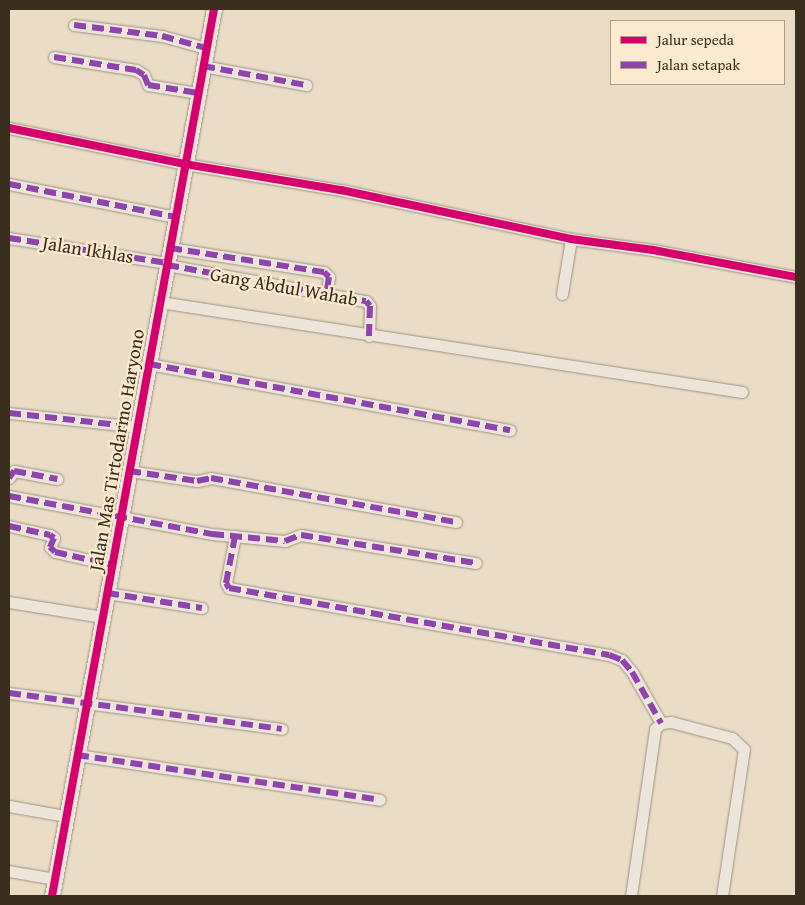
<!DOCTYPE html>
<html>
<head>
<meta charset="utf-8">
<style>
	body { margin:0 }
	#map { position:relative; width:805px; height:905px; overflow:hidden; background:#ebdcc6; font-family:"Gentium Book Plus",serif }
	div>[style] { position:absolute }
	.roads { filter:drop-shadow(0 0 1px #9d9386) drop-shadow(0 0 1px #9d9386) }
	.street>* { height:11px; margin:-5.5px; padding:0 5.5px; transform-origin:5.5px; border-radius:5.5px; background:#eee5da }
	.secondary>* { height:15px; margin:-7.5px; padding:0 7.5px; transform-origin:7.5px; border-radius:7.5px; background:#eee5da }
	.quiet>* { height:6px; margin-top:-3px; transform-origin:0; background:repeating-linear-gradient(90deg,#8e44ad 0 12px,transparent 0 18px) }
	.cycleway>* { height:8px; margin:-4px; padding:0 4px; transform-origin:4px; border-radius:4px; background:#d6006c }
	span { translate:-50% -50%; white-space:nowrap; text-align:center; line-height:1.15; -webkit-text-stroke:4.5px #fcead0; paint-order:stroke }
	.street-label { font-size:19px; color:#3a2e1f }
	.frame { position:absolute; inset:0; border:10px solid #3a2e1f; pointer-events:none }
	.legend { position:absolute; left:610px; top:20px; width:175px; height:65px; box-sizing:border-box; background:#fcead0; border:1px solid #ae9f89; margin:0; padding:6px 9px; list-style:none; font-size:15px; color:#3a2e1f }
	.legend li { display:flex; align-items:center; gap:10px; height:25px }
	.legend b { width:25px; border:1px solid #ae9f89 }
</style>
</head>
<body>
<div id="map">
	<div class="roads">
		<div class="street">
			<div style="left:74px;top:25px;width:89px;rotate:7.1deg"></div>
			<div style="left:162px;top:36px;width:46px;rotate:15.3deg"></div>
			<div style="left:54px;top:57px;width:83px;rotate:9deg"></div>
			<div style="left:136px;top:70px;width:9px;rotate:32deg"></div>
			<div style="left:144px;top:75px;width:11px;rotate:68deg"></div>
			<div style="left:148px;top:85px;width:51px;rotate:9.1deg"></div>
			<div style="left:203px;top:66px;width:105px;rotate:10.5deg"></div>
			<div style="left:9px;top:128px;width:180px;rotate:11.6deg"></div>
			<div style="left:185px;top:164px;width:158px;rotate:9.5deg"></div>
			<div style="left:341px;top:190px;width:235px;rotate:12deg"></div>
			<div style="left:571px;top:239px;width:83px;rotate:7.6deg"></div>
			<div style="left:653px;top:250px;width:146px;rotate:10.7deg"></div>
			<div style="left:9px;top:184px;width:170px;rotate:11.2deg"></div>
			<div style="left:9px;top:238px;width:160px;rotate:9deg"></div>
			<div style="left:170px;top:248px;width:156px;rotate:8.9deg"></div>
			<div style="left:324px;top:272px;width:7px;rotate:45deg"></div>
			<div style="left:329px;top:277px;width:18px;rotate:99deg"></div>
			<div style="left:167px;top:265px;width:202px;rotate:10.3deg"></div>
			<div style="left:366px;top:301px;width:6px;rotate:51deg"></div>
			<div style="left:370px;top:306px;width:30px;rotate:92deg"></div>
			<div style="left:562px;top:294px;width:56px;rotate:-80.7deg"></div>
			<div style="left:160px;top:302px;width:589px;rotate:8.79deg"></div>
			<div style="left:149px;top:364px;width:367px;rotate:10.4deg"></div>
			<div style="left:9px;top:413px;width:129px;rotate:6.2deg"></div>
			<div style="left:129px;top:471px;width:69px;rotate:8.4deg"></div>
			<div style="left:197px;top:481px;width:14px;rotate:-12deg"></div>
			<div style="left:211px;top:478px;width:249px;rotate:10.2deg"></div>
			<div style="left:9px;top:478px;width:9px;rotate:-54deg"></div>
			<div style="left:14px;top:471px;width:44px;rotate:10.5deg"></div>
			<div style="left:9px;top:496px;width:207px;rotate:10.6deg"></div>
			<div style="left:212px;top:534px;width:73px;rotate:5.5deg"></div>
			<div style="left:285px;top:541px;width:17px;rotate:-21deg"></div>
			<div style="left:301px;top:535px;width:177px;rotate:9.1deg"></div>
			<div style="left:9px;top:526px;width:42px;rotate:12.4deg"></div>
			<div style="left:50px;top:535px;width:5px;rotate:37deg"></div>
			<div style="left:54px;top:538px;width:10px;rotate:114deg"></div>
			<div style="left:50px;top:547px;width:7px;rotate:45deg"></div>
			<div style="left:55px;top:552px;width:58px;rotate:12.8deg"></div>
			<div style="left:235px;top:536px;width:48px;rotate:100.8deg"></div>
			<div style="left:226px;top:583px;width:6px;rotate:59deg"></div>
			<div style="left:229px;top:588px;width:386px;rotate:10deg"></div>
			<div style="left:609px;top:655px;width:14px;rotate:21deg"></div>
			<div style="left:622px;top:660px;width:16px;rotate:50deg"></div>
			<div style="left:632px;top:672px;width:59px;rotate:60.4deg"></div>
			<div style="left:107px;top:593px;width:96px;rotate:9deg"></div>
			<div style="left:9px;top:602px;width:95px;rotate:9.1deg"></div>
			<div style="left:9px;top:693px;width:275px;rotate:7.5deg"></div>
			<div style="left:77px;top:755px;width:306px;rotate:8.4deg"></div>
			<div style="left:9px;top:806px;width:58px;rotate:10deg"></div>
			<div style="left:9px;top:871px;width:47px;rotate:9.9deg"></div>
			<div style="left:631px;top:896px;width:169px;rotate:-81.8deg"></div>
			<div style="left:655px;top:729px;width:8px;rotate:-45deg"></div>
			<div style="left:661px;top:723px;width:10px;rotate:-6deg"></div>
			<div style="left:671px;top:722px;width:63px;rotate:14.7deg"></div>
			<div style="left:732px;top:738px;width:16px;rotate:43deg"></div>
			<div style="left:744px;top:749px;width:149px;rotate:98.5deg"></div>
		</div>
		<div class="secondary">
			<div style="left:52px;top:896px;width:902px;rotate:-79.65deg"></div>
		</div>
	</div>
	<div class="quiet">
		<div style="left:74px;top:25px;width:89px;rotate:7.1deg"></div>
		<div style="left:162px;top:36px;width:46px;rotate:15.3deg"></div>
		<div style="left:54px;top:57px;width:83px;rotate:9deg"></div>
		<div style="left:136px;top:70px;width:9px;rotate:32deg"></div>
		<div style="left:144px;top:75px;width:11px;rotate:68deg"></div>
		<div style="left:148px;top:85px;width:51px;rotate:9.1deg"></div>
		<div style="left:203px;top:66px;width:105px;rotate:10.5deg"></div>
		<div style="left:9px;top:184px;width:170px;rotate:11.2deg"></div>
		<div style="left:9px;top:238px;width:160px;rotate:9deg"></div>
		<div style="left:170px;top:248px;width:156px;rotate:8.9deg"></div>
		<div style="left:324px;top:272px;width:7px;rotate:45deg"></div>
		<div style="left:329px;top:277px;width:18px;rotate:99deg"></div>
		<div style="left:167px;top:265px;width:202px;rotate:10.3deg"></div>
		<div style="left:366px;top:301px;width:6px;rotate:51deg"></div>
		<div style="left:370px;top:306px;width:30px;rotate:92deg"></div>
		<div style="left:149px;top:364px;width:367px;rotate:10.4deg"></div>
		<div style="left:9px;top:413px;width:129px;rotate:6.2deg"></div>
		<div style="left:129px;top:471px;width:69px;rotate:8.4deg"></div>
		<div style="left:197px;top:481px;width:14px;rotate:-12deg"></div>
		<div style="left:211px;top:478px;width:249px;rotate:10.2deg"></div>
		<div style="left:9px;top:478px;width:9px;rotate:-54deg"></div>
		<div style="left:14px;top:471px;width:44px;rotate:10.5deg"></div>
		<div style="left:9px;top:496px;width:207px;rotate:10.6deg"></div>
		<div style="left:212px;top:534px;width:73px;rotate:5.5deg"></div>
		<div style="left:285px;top:541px;width:17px;rotate:-21deg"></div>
		<div style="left:301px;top:535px;width:177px;rotate:9.1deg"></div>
		<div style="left:9px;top:526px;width:42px;rotate:12.4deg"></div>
		<div style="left:50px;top:535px;width:5px;rotate:37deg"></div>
		<div style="left:54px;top:538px;width:10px;rotate:114deg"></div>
		<div style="left:50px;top:547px;width:7px;rotate:45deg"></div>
		<div style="left:55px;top:552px;width:58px;rotate:12.8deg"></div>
		<div style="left:235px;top:536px;width:48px;rotate:100.8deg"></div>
		<div style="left:226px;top:583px;width:6px;rotate:59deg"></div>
		<div style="left:229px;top:588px;width:386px;rotate:10deg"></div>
		<div style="left:609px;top:655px;width:14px;rotate:21deg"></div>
		<div style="left:622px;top:660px;width:16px;rotate:50deg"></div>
		<div style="left:632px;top:672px;width:59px;rotate:60.4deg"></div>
		<div style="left:107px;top:593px;width:96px;rotate:9deg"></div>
		<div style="left:9px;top:693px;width:275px;rotate:7.5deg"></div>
		<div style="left:77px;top:755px;width:306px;rotate:8.4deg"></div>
	</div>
	<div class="cycleway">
		<div style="left:9px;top:128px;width:180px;rotate:11.6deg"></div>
		<div style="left:185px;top:164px;width:158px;rotate:9.5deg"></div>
		<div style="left:341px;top:190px;width:235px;rotate:12deg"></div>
		<div style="left:571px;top:239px;width:83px;rotate:7.6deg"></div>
		<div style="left:653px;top:250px;width:146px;rotate:10.7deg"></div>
		<div style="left:52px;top:896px;width:902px;rotate:-79.65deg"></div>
	</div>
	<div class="street-label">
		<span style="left:88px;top:250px;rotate:9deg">Jalan Ikhlas</span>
		<span style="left:284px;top:287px;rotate:10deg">Gang Abdul Wahab</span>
		<span style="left:117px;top:450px;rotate:-80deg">Jalan Mas Tirtodarmo Haryono</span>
	</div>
	<div class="frame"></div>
	<ul class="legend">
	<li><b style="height:6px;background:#d6006c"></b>Jalur sepeda</li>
	<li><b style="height:6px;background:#8e44ad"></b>Jalan setapak</li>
	</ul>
</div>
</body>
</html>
